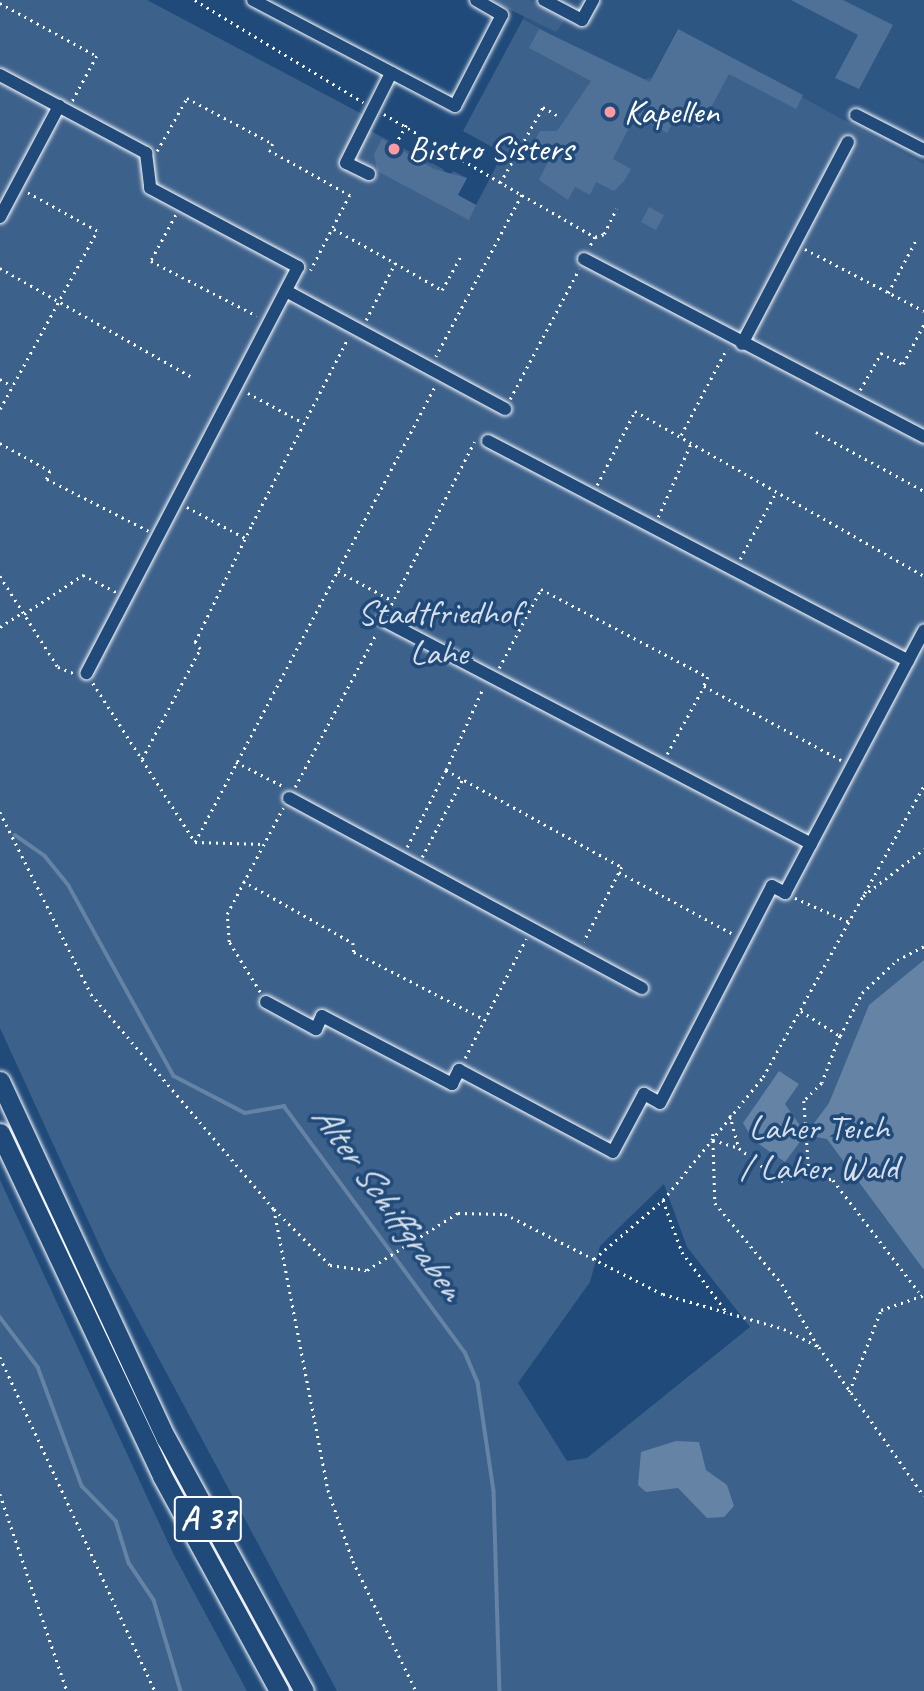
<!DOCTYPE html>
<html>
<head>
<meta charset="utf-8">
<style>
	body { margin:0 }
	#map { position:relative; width:924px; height:1691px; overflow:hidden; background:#1f4a7a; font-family:Caveat,sans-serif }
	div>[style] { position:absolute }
	.built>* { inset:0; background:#2e5683 }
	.green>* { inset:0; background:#3c618b }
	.water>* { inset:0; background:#6583a4 }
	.stream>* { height:3.5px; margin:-1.75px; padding:0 1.75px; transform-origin:1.75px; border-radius:1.75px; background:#6583a4 }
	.building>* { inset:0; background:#507197 }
	.path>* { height:2.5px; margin-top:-1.25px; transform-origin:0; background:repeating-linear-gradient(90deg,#fff 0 2px,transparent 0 7px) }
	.roads { filter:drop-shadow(0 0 2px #fff) drop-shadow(0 0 2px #fff) }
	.minor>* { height:12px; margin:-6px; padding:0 6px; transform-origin:6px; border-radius:6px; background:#1f4a7a }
	.highway>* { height:19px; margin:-9.5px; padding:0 9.5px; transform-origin:9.5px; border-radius:9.5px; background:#1f4a7a }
	.dots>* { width:19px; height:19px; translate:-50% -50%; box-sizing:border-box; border:4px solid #1f4a7a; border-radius:50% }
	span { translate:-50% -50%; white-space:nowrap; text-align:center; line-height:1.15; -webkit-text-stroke:7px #1f4a7a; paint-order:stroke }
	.shield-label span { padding:2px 5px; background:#1f4a7a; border:2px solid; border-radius:5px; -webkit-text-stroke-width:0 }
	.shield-label { font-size:33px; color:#fff; font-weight:700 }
	.poi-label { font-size:35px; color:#fff }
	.left { translate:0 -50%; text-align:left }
	.park-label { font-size:35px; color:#d8dfe8 }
	.water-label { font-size:37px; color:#d8e0e8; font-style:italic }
</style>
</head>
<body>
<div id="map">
	<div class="built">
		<div style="clip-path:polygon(533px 0,924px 0,924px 164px,677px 29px,652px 77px,637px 81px,523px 19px)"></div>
	</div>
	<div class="green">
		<div style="clip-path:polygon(evenodd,0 0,147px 0,364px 115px,359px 125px,443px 169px,449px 179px,453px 171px,467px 178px,457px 195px,476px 205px,503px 153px,463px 131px,523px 19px,637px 81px,652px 77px,678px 29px,924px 164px,924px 1691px,337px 1691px,107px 1262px,0 1028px,0 0,664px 1184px,687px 1247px,750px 1327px,587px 1458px,567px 1461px,518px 1383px,590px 1282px,600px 1246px,664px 1184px)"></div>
		<div style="clip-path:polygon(490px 0,531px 0,565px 20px,556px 32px)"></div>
		<div style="clip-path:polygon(0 1180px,174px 1555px,247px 1691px,0 1691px)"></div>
	</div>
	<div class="water">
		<div style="clip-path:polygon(924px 960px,924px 1270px,827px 1139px,805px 1135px,785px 1162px,753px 1140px,743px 1123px,779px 1071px,799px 1084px,785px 1104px,806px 1134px,829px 1103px,869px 1005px)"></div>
		<div style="clip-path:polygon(676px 1441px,699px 1442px,706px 1470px,727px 1485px,734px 1506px,724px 1517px,707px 1518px,678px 1488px,646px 1492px,638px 1485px,641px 1452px)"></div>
	</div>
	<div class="stream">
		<div style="left:15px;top:835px;width:37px;rotate:35deg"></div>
		<div style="left:45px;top:856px;width:38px;rotate:51deg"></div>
		<div style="left:69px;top:886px;width:217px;rotate:61.1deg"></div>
		<div style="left:174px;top:1076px;width:80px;rotate:27.5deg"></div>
		<div style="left:245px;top:1113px;width:40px;rotate:-10deg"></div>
		<div style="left:284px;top:1106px;width:305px;rotate:53.7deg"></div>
		<div style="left:465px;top:1352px;width:34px;rotate:67deg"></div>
		<div style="left:478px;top:1383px;width:109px;rotate:81.6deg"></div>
		<div style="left:494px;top:1491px;width:200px;rotate:88.3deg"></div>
		<div style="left:0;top:1317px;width:63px;rotate:52.8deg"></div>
		<div style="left:38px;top:1367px;width:127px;rotate:69.7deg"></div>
		<div style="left:82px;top:1486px;width:49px;rotate:45.8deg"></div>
		<div style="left:116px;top:1521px;width:44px;rotate:72.8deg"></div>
		<div style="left:129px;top:1563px;width:45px;rotate:56deg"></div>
		<div style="left:154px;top:1600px;width:95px;rotate:73.5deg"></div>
	</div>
	<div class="building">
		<div style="clip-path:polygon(791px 0,843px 0,893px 25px,859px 89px,835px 78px,858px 35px)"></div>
		<div style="clip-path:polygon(539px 29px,650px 82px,678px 29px,803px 95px,796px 109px,729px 74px,700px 128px,677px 116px,667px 133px,635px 116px,613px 159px,631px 169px,625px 180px,614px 191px,596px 182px,590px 195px,575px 187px,568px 200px,539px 180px,552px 154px,533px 144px,540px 131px,557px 131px,591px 81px,529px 48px)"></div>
		<div style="clip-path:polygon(382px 139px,434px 169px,467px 178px,458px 195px,476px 205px,469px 220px,377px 171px,374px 154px)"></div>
		<div style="clip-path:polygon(649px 207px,664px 215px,656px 230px,641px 222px)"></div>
	</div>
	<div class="path">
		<div style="left:195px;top:0;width:197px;rotate:31.3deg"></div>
		<div style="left:0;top:3px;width:111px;rotate:28.7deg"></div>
		<div style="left:97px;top:56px;width:52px;rotate:118.5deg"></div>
		<div style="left:384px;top:114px;width:160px;rotate:30.4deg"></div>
		<div style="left:522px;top:195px;width:183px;rotate:118deg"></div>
		<div style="left:395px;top:145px;width:23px;rotate:-61deg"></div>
		<div style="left:157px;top:151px;width:61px;rotate:-60.5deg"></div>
		<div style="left:187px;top:98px;width:98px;rotate:28.1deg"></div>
		<div style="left:273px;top:144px;width:7px;rotate:124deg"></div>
		<div style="left:269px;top:150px;width:93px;rotate:29.1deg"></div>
		<div style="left:350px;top:195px;width:85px;rotate:117.5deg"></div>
		<div style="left:500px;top:183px;width:87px;rotate:-60.5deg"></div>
		<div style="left:543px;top:107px;width:16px;rotate:30deg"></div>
		<div style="left:522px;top:195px;width:84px;rotate:29.9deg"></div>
		<div style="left:595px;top:237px;width:11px;rotate:117deg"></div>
		<div style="left:176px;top:215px;width:52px;rotate:118.5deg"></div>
		<div style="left:151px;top:261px;width:119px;rotate:27.4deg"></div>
		<div style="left:334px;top:229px;width:70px;rotate:29.1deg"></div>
		<div style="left:595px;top:237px;width:9px;rotate:-18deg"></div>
		<div style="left:604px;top:234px;width:28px;rotate:-64deg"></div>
		<div style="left:805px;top:249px;width:134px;rotate:27.5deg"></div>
		<div style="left:0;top:268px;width:219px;rotate:29.6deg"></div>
		<div style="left:888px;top:293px;width:62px;rotate:-62.2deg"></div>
		<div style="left:366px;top:320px;width:64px;rotate:-63deg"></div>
		<div style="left:395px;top:263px;width:54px;rotate:29.9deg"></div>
		<div style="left:442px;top:290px;width:41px;rotate:-60.9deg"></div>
		<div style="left:0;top:379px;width:14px;rotate:30deg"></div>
		<div style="left:860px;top:390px;width:43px;rotate:-60.4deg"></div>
		<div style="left:881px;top:353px;width:25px;rotate:27deg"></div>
		<div style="left:903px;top:364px;width:45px;rotate:-62.3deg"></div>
		<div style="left:248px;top:393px;width:64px;rotate:28.2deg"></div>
		<div style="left:510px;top:399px;width:147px;rotate:-62deg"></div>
		<div style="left:0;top:409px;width:203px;rotate:-61.4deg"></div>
		<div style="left:97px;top:231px;width:79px;rotate:-151.2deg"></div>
		<div style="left:816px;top:432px;width:123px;rotate:28.6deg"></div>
		<div style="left:681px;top:435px;width:98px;rotate:-62.1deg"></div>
		<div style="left:0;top:443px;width:57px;rotate:29.2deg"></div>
		<div style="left:50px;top:471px;width:9px;rotate:111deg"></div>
		<div style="left:47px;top:479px;width:114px;rotate:27deg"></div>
		<div style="left:597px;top:485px;width:83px;rotate:-62.8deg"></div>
		<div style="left:635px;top:411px;width:333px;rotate:29.7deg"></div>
		<div style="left:187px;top:507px;width:70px;rotate:28deg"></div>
		<div style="left:658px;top:517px;width:83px;rotate:-65.9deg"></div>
		<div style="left:740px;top:559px;width:74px;rotate:-61.7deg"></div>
		<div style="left:338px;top:571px;width:63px;rotate:28.6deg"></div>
		<div style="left:0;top:576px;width:108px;rotate:57.5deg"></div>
		<div style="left:58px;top:667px;width:18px;rotate:22deg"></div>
		<div style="left:388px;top:611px;width:190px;rotate:-63deg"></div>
		<div style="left:24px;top:614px;width:71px;rotate:-33.5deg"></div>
		<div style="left:83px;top:575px;width:38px;rotate:27deg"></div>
		<div style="left:0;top:627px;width:27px;rotate:-33deg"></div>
		<div style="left:499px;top:668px;width:89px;rotate:-62deg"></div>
		<div style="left:541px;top:589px;width:189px;rotate:27.8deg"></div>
		<div style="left:708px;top:677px;width:10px;rotate:114deg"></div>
		<div style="left:704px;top:686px;width:156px;rotate:28.4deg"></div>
		<div style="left:93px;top:683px;width:189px;rotate:57.3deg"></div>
		<div style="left:195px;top:842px;width:67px;rotate:1.7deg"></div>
		<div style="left:667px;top:754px;width:77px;rotate:-61.4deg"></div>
		<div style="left:142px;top:759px;width:124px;rotate:-62.2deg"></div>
		<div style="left:200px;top:649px;width:9px;rotate:-126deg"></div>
		<div style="left:195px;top:642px;width:131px;rotate:-64.2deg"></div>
		<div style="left:252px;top:524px;width:207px;rotate:-62.7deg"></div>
		<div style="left:236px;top:762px;width:53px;rotate:27.1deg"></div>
		<div style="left:446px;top:770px;width:90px;rotate:-65.7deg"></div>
		<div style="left:295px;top:787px;width:175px;rotate:-62.1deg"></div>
		<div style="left:0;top:812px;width:203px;rotate:63.4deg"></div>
		<div style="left:91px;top:994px;width:282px;rotate:49.6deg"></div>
		<div style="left:274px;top:1209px;width:79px;rotate:45deg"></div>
		<div style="left:330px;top:1265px;width:37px;rotate:8deg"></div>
		<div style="left:367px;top:1270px;width:107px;rotate:-32.1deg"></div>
		<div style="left:458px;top:1213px;width:47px;rotate:1.2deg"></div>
		<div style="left:505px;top:1214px;width:177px;rotate:26.9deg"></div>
		<div style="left:663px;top:1294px;width:126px;rotate:16.1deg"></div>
		<div style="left:784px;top:1329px;width:39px;rotate:27deg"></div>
		<div style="left:819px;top:1347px;width:182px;rotate:54.8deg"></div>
		<div style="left:195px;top:842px;width:515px;rotate:-62.24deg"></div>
		<div style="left:407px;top:847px;width:86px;rotate:-63.1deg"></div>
		<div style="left:446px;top:770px;width:201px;rotate:28.9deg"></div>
		<div style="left:622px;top:867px;width:84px;rotate:116.9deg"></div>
		<div style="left:422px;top:857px;width:87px;rotate:-62.5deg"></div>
		<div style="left:619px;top:872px;width:130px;rotate:28.5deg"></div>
		<div style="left:243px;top:881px;width:126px;rotate:29.4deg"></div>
		<div style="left:353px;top:943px;width:9px;rotate:84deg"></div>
		<div style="left:354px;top:952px;width:146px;rotate:27.3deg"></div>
		<div style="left:863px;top:896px;width:77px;rotate:-37.6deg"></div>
		<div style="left:795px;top:898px;width:59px;rotate:24deg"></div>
		<div style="left:260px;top:992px;width:59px;rotate:-121.8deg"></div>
		<div style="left:229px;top:942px;width:28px;rotate:-94deg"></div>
		<div style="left:227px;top:914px;width:120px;rotate:-62.2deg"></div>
		<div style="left:801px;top:1011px;width:46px;rotate:32.7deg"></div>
		<div style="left:840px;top:1036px;width:50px;rotate:111deg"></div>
		<div style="left:822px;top:1083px;width:25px;rotate:135deg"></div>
		<div style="left:804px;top:1101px;width:72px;rotate:86deg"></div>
		<div style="left:840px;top:1036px;width:48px;rotate:-62.9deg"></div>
		<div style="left:862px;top:993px;width:48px;rotate:-43.3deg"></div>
		<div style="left:897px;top:960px;width:30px;rotate:-27deg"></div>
		<div style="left:465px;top:1058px;width:134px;rotate:-62.9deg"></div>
		<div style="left:730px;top:1115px;width:34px;rotate:75deg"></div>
		<div style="left:713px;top:1134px;width:69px;rotate:88.3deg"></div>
		<div style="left:715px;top:1203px;width:105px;rotate:50.4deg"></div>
		<div style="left:782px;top:1284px;width:72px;rotate:59.9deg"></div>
		<div style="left:713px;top:1140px;width:27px;rotate:17deg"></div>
		<div style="left:739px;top:1148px;width:53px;rotate:38.2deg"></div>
		<div style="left:781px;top:1181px;width:29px;rotate:-16deg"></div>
		<div style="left:809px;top:1173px;width:25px;rotate:16deg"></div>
		<div style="left:833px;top:1180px;width:141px;rotate:52.5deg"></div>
		<div style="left:663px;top:1200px;width:55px;rotate:69.9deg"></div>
		<div style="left:682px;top:1252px;width:77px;rotate:53.4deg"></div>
		<div style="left:274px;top:1209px;width:286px;rotate:79.1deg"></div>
		<div style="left:328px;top:1490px;width:75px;rotate:70.6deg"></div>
		<div style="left:353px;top:1561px;width:144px;rotate:64.1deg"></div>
		<div style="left:594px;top:1259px;width:91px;rotate:-40.5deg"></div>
		<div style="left:663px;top:1200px;width:159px;rotate:-50.9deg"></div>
		<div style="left:763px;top:1077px;width:333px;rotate:-61.1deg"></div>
		<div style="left:0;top:1357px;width:368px;rotate:65.1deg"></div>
		<div style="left:849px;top:1392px;width:88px;rotate:-68.7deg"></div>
		<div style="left:881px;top:1310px;width:46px;rotate:-19.2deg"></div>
		<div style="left:0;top:1494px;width:208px;rotate:71.2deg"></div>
	</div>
	<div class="roads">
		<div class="minor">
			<div style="left:253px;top:0;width:228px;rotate:27.7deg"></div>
			<div style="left:455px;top:106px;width:102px;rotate:-62.7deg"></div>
			<div style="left:502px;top:15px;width:30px;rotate:-150deg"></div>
			<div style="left:544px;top:0;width:43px;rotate:27.8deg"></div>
			<div style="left:582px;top:20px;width:23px;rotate:-61deg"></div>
			<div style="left:0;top:75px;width:166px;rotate:28.1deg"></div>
			<div style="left:146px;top:153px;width:35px;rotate:83deg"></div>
			<div style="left:150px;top:188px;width:168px;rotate:28.1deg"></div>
			<div style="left:298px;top:267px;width:458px;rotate:117.5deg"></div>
			<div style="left:856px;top:115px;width:76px;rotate:27.2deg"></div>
			<div style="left:369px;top:174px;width:25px;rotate:-154deg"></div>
			<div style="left:346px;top:163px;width:101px;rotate:-63.4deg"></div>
			<div style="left:0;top:217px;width:126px;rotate:-62deg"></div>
			<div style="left:584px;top:259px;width:384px;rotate:27.6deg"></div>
			<div style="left:286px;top:291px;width:249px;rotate:28.3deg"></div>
			<div style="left:742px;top:344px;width:228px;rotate:-62.3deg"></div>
			<div style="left:488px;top:441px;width:474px;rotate:27.6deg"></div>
			<div style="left:383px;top:620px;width:483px;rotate:27.6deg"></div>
			<div style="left:289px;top:798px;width:401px;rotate:28.3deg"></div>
			<div style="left:266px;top:1002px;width:57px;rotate:28.4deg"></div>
			<div style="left:316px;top:1029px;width:14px;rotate:-65deg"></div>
			<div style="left:322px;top:1016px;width:147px;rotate:27.6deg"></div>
			<div style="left:452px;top:1084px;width:16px;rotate:-63deg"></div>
			<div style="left:459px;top:1070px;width:174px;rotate:28deg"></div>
			<div style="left:613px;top:1152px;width:66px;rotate:-61.9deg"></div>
			<div style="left:644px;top:1094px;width:18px;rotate:29deg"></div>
			<div style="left:660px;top:1103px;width:244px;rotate:-62.7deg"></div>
			<div style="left:772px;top:886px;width:15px;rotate:28deg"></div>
			<div style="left:785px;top:893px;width:297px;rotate:-62.1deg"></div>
		</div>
		<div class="highway">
			<div style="left:0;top:1081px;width:394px;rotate:65.1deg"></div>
			<div style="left:166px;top:1438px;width:288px;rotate:61.4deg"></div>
			<div style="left:0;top:1133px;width:379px;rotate:64.7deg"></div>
			<div style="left:162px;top:1476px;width:245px;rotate:61.4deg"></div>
		</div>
	</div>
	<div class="dots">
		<div style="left:610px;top:112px;background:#ff9aa2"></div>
		<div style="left:394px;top:149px;background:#ff9aa2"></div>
	</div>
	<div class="shield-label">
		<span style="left:208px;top:1519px">A 37</span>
	</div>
	<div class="poi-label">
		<span class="left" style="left:624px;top:112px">Kapellen</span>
		<span class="left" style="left:408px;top:149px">Bistro Sisters</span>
	</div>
	<div class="park-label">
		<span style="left:439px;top:633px">Stadtfriedhof<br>Lahe</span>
		<span style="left:819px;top:1148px">Laher Teich<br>/ Laher Wald</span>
	</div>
	<div class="water-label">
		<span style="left:388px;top:1202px;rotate:54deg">Alter Schiffgraben</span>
	</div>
</div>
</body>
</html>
